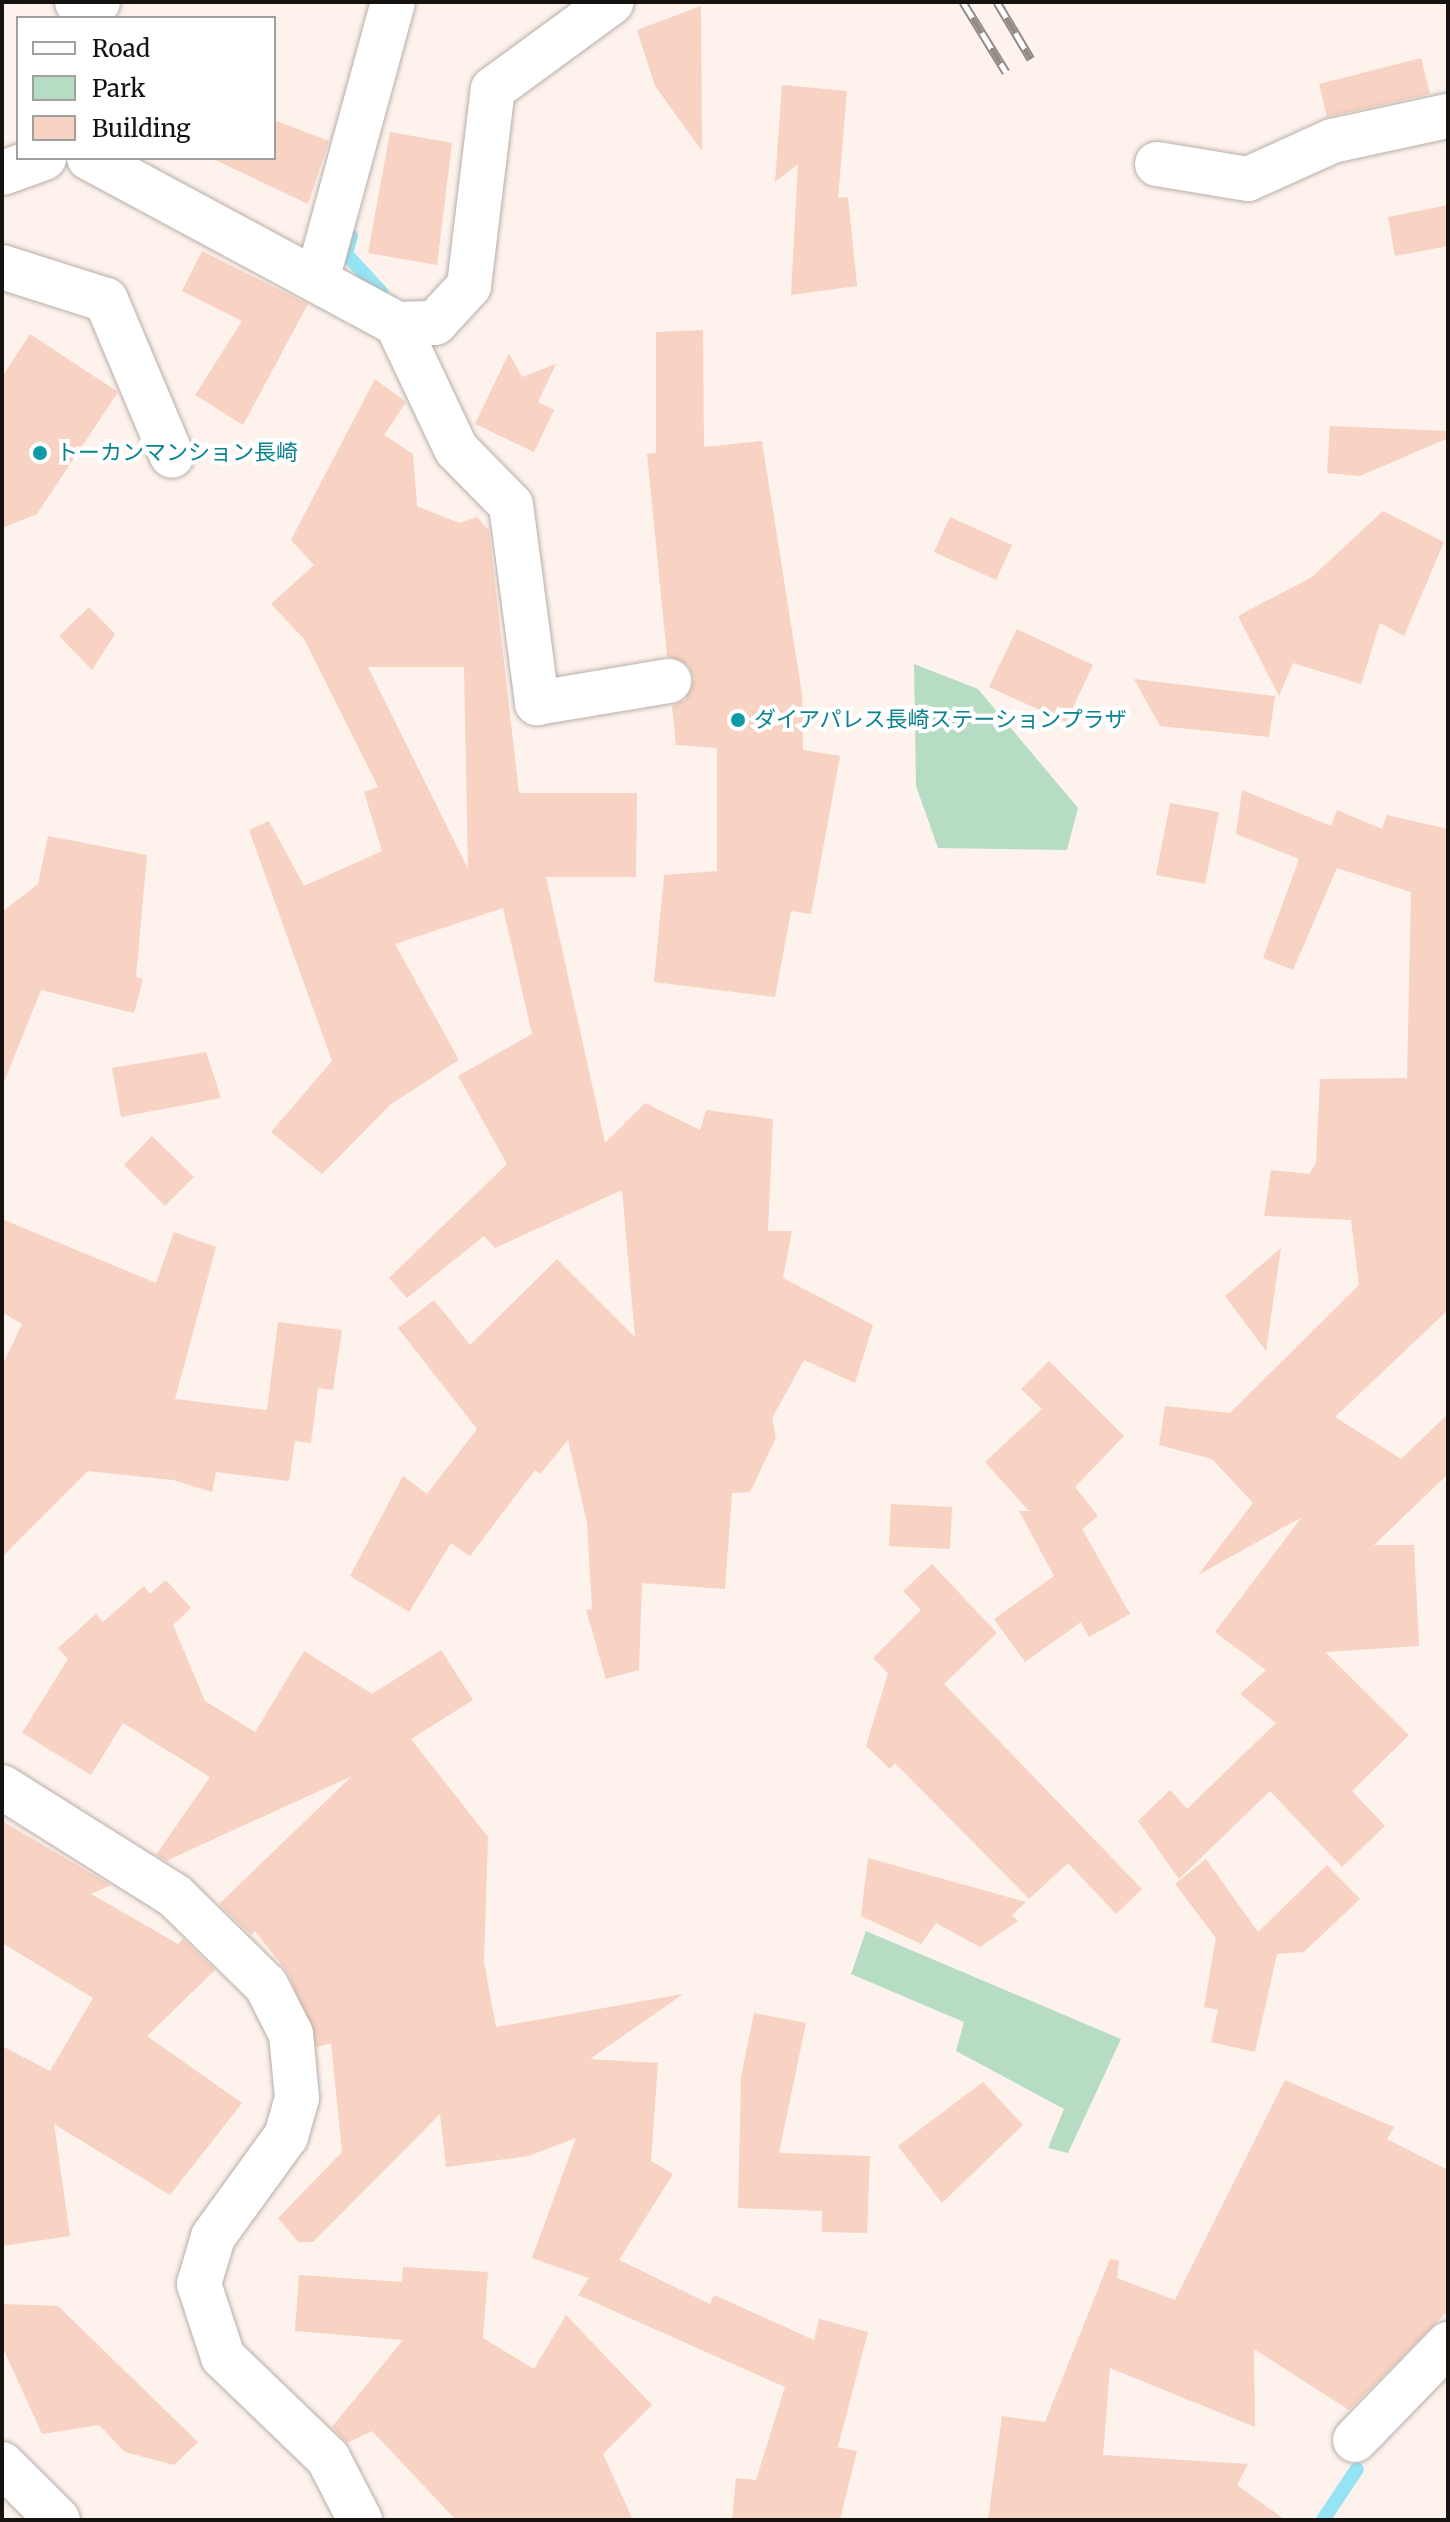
<!DOCTYPE html>
<html>
<head>
<meta charset="utf-8">
<style>
	body { margin:0 }
	#map { position:relative; width:1450px; height:2522px; overflow:hidden; background:#fdf2ec; font-family:Merriweather,"Noto Sans JP",serif }
	div>[style] { position:absolute }
	.green>* { inset:0; background:#b7dcc4 }
	.stream>* { height:14px; margin:-7px; padding:0 7px; transform-origin:7px; border-radius:7px; background:#95e4f4 }
	.building>* { inset:0; background:#f8d2c2 }
	.roads { filter:drop-shadow(0 0 2px #b8aea8) drop-shadow(0 0 2px #b8aea8) }
	.minor>* { height:44px; margin:-22px; padding:0 22px; transform-origin:22px; border-radius:22px; background:#fff }
	.rail>* { height:9px; margin-top:-4.5px; transform-origin:0; background:repeating-linear-gradient(90deg,#fff 0 18px,#938b87 0 36px); box-sizing:border-box; border-block:2px solid #938b87 }
	.dots>* { width:22px; height:22px; translate:-50% -50%; box-sizing:border-box; border:4px solid #fff; border-radius:50% }
	span { translate:-50% -50%; white-space:nowrap; text-align:center; line-height:1.15; -webkit-text-stroke:8px #fff; paint-order:stroke }
	.culture-label { font-size:22px; color:#0d838f }
	.left { translate:0 -50%; text-align:left }
	.frame { position:absolute; inset:0; border:4px solid #161210; pointer-events:none }
	.legend { position:absolute; left:16px; top:16px; width:260px; height:144px; box-sizing:border-box; background:#fff; border:2px solid #a2a09f; margin:0; padding:10px 14px; list-style:none; font-size:24px; color:#161210 }
	.legend li { display:flex; align-items:center; gap:16px; height:40px }
	.legend b { width:40px; border:2px solid #a2a09f }
</style>
</head>
<body>
<div id="map">
	<div class="green">
		<div style="clip-path:polygon(914px 664px,978px 689px,1078px 808px,1067px 850px,938px 848px,916px 786px)"></div>
		<div style="clip-path:polygon(866px 1931px,1121px 2039px,1068px 2153px,1048px 2148px,1064px 2109px,956px 2051px,964px 2022px,851px 1974px)"></div>
	</div>
	<div class="stream">
		<div style="left:351px;top:236px;width:19px;rotate:106deg"></div>
		<div style="left:346px;top:254px;width:53px;rotate:47.3deg"></div>
		<div style="left:1323px;top:2520px;width:61px;rotate:-56.3deg"></div>
	</div>
	<div class="building">
		<div style="clip-path:polygon(701px 6px,702px 151px,655px 86px,637px 30px)"></div>
		<div style="clip-path:polygon(1421px 58px,1430px 94px,1327px 117px,1319px 84px)"></div>
		<div style="clip-path:polygon(782px 85px,847px 91px,838px 198px,848px 197px,857px 286px,791px 295px,798px 164px,775px 182px)"></div>
		<div style="clip-path:polygon(274px 120px,329px 141px,308px 204px,211px 158px,274px 158px)"></div>
		<div style="clip-path:polygon(390px 132px,452px 143px,437px 265px,368px 253px)"></div>
		<div style="clip-path:polygon(1448px 205px,1448px 246px,1395px 256px,1388px 217px)"></div>
		<div style="clip-path:polygon(202px 251px,308px 304px,243px 425px,195px 395px,242px 321px,182px 291px)"></div>
		<div style="clip-path:polygon(703px 330px,704px 447px,762px 441px,802px 694px,803px 750px,840px 756px,811px 914px,791px 911px,775px 997px,654px 982px,664px 875px,717px 871px,717px 748px,676px 745px,672px 706px,685px 700px,694px 678px,688px 665px,667px 656px,647px 454px,656px 453px,656px 332px)"></div>
		<div style="clip-path:polygon(30px 334px,118px 392px,37px 514px,2px 528px,2px 377px)"></div>
		<div style="clip-path:polygon(509px 353px,522px 377px,556px 364px,538px 402px,554px 410px,534px 452px,475px 424px)"></div>
		<div style="clip-path:polygon(evenodd,375px 379px,406px 402px,384px 435px,413px 454px,417px 506px,459px 523px,477px 517px,489px 531px,519px 793px,637px 793px,636px 877px,546px 877px,605px 1143px,645px 1103px,700px 1130px,706px 1110px,773px 1119px,768px 1231px,792px 1231px,783px 1278px,873px 1325px,855px 1383px,804px 1360px,772px 1418px,776px 1438px,750px 1492px,732px 1493px,725px 1589px,642px 1583px,639px 1670px,606px 1679px,586px 1610px,592px 1609px,587px 1523px,568px 1440px,540px 1474px,535px 1470px,470px 1556px,451px 1543px,409px 1612px,350px 1576px,403px 1476px,427px 1494px,477px 1429px,398px 1328px,434px 1300px,470px 1345px,557px 1259px,635px 1337px,622px 1190px,495px 1248px,484px 1236px,407px 1298px,389px 1278px,507px 1164px,458px 1076px,532px 1034px,503px 908px,395px 944px,459px 1060px,391px 1104px,322px 1174px,271px 1132px,332px 1061px,249px 830px,269px 821px,304px 886px,382px 851px,364px 792px,378px 787px,304px 639px,271px 604px,314px 565px,291px 540px,375px 379px,368px 667px,464px 667px,468px 869px,368px 667px)"></div>
		<div style="clip-path:polygon(1330px 426px,1448px 431px,1448px 438px,1360px 476px,1327px 473px)"></div>
		<div style="clip-path:polygon(1383px 511px,1444px 542px,1404px 636px,1380px 623px,1361px 684px,1293px 663px,1279px 696px,1238px 616px,1312px 577px)"></div>
		<div style="clip-path:polygon(950px 517px,1012px 545px,996px 580px,934px 552px)"></div>
		<div style="clip-path:polygon(89px 607px,115px 634px,92px 670px,59px 636px)"></div>
		<div style="clip-path:polygon(1017px 629px,1093px 665px,1066px 722px,989px 687px)"></div>
		<div style="clip-path:polygon(1134px 679px,1275px 696px,1269px 737px,1160px 726px)"></div>
		<div style="clip-path:polygon(1242px 790px,1331px 826px,1337px 810px,1382px 829px,1387px 815px,1448px 829px,1448px 1310px,1335px 1417px,1401px 1459px,1448px 1414px,1448px 1474px,1374px 1545px,1414px 1545px,1419px 1646px,1325px 1652px,1409px 1735px,1352px 1791px,1385px 1826px,1342px 1867px,1270px 1791px,1179px 1879px,1138px 1821px,1170px 1790px,1187px 1809px,1276px 1723px,1240px 1694px,1266px 1670px,1215px 1632px,1302px 1517px,1198px 1575px,1253px 1503px,1212px 1459px,1159px 1445px,1165px 1406px,1230px 1413px,1359px 1285px,1351px 1220px,1264px 1216px,1271px 1170px,1309px 1174px,1316px 1163px,1320px 1079px,1407px 1078px,1411px 892px,1337px 868px,1293px 970px,1263px 958px,1299px 859px,1236px 834px)"></div>
		<div style="clip-path:polygon(1170px 803px,1219px 812px,1205px 884px,1156px 875px)"></div>
		<div style="clip-path:polygon(48px 836px,147px 855px,136px 977px,143px 979px,134px 1013px,41px 990px,4px 1082px,2px 912px,38px 884px)"></div>
		<div style="clip-path:polygon(206px 1052px,221px 1098px,121px 1117px,112px 1068px)"></div>
		<div style="clip-path:polygon(152px 1136px,194px 1177px,165px 1206px,124px 1165px)"></div>
		<div style="clip-path:polygon(2px 1219px,156px 1283px,174px 1232px,216px 1247px,175px 1399px,267px 1410px,278px 1322px,342px 1330px,333px 1390px,318px 1388px,311px 1443px,295px 1441px,289px 1481px,216px 1472px,212px 1492px,173px 1480px,88px 1471px,2px 1557px,2px 1366px,22px 1324px,2px 1312px)"></div>
		<div style="clip-path:polygon(1281px 1248px,1266px 1351px,1225px 1296px)"></div>
		<div style="clip-path:polygon(1049px 1361px,1124px 1436px,1075px 1487px,1098px 1516px,1082px 1529px,1130px 1614px,1089px 1637px,1081px 1622px,1025px 1662px,994px 1619px,1054px 1576px,1019px 1511px,1029px 1511px,985px 1462px,1042px 1409px,1021px 1389px)"></div>
		<div style="clip-path:polygon(891px 1504px,952px 1507px,950px 1549px,889px 1546px)"></div>
		<div style="clip-path:polygon(932px 1564px,997px 1633px,944px 1684px,1142px 1889px,1116px 1914px,1068px 1863px,1029px 1899px,895px 1763px,890px 1769px,866px 1746px,888px 1673px,873px 1658px,921px 1610px,903px 1591px)"></div>
		<div style="clip-path:polygon(166px 1580px,191px 1608px,173px 1625px,205px 1701px,255px 1732px,304px 1651px,372px 1694px,441px 1650px,473px 1700px,411px 1739px,488px 1837px,484px 1962px,496px 2027px,683px 1994px,590px 2059px,658px 2063px,651px 2161px,673px 2174px,619px 2260px,710px 2304px,714px 2295px,814px 2340px,819px 2319px,868px 2332px,838px 2447px,857px 2451px,840px 2520px,732px 2520px,736px 2478px,756px 2480px,785px 2387px,578px 2295px,589px 2278px,532px 2258px,576px 2138px,528px 2156px,446px 2167px,440px 2114px,313px 2242px,298px 2242px,278px 2218px,342px 2152px,331px 2043px,317px 2047px,288px 1973px,255px 1931px,251px 1935px,219px 1904px,352px 1776px,166px 1861px,156px 1855px,210px 1777px,123px 1723px,91px 1775px,22px 1733px,68px 1659px,58px 1648px,96px 1614px,103px 1622px,144px 1586px,150px 1594px)"></div>
		<div style="clip-path:polygon(2px 1821px,111px 1885px,91px 1894px,178px 1944px,183px 1939px,215px 1970px,147px 2036px,242px 2103px,170px 2195px,54px 2124px,70px 2236px,2px 2246px,2px 2046px,50px 2071px,93px 1998px,2px 1943px)"></div>
		<div style="clip-path:polygon(868px 1858px,1026px 1902px,1012px 1915px,1018px 1921px,980px 1947px,936px 1923px,921px 1944px,861px 1916px)"></div>
		<div style="clip-path:polygon(1206px 1859px,1258px 1932px,1327px 1865px,1360px 1899px,1304px 1952px,1277px 1954px,1255px 2052px,1211px 2042px,1218px 2010px,1204px 2007px,1216px 1938px,1175px 1884px)"></div>
		<div style="clip-path:polygon(754px 2013px,806px 2023px,779px 2153px,870px 2156px,867px 2233px,822px 2232px,822px 2211px,738px 2208px,741px 2077px)"></div>
		<div style="clip-path:polygon(1285px 2080px,1394px 2127px,1387px 2139px,1448px 2170px,1448px 2311px,1349px 2410px,1254px 2349px,1255px 2427px,1110px 2368px,1103px 2455px,1248px 2464px,1237px 2485px,1285px 2520px,988px 2520px,1002px 2416px,1045px 2422px,1110px 2259px,1119px 2261px,1117px 2278px,1175px 2300px)"></div>
		<div style="clip-path:polygon(983px 2082px,1023px 2125px,942px 2203px,898px 2146px)"></div>
		<div style="clip-path:polygon(403px 2267px,488px 2272px,483px 2338px,534px 2369px,566px 2315px,652px 2405px,603px 2454px,633px 2520px,456px 2520px,372px 2431px,347px 2443px,332px 2427px,403px 2340px,295px 2331px,299px 2275px,402px 2282px)"></div>
		<div style="clip-path:polygon(2px 2304px,58px 2306px,198px 2442px,174px 2465px,125px 2452px,99px 2425px,42px 2434px,2px 2346px)"></div>
	</div>
	<div class="roads">
		<div class="minor">
			<div style="left:77px;top:2px;width:21px"></div>
			<div style="left:89px;top:158px;width:350px;rotate:28.3deg"></div>
			<div style="left:397px;top:324px;width:138px;rotate:64.7deg"></div>
			<div style="left:456px;top:449px;width:78px;rotate:45.5deg"></div>
			<div style="left:511px;top:505px;width:200px;rotate:82.5deg"></div>
			<div style="left:537px;top:703px;width:134px;rotate:-9.5deg"></div>
			<div style="left:1157px;top:164px;width:92px;rotate:9.4deg"></div>
			<div style="left:1248px;top:179px;width:92px;rotate:-24.3deg"></div>
			<div style="left:1332px;top:141px;width:119px;rotate:-12.2deg"></div>
			<div style="left:2px;top:173px;width:45px;rotate:-19.7deg"></div>
			<div style="left:2px;top:267px;width:109px;rotate:17.6deg"></div>
			<div style="left:106px;top:300px;width:169px;rotate:67.1deg"></div>
			<div style="left:317px;top:280px;width:288px;rotate:-74.7deg"></div>
			<div style="left:397px;top:324px;width:38px;rotate:-2deg"></div>
			<div style="left:435px;top:323px;width:50px;rotate:-47.4deg"></div>
			<div style="left:469px;top:286px;width:198px;rotate:-83.1deg"></div>
			<div style="left:493px;top:89px;width:147px;rotate:-36.2deg"></div>
			<div style="left:2px;top:1787px;width:204px;rotate:32.2deg"></div>
			<div style="left:175px;top:1896px;width:127px;rotate:44.4deg"></div>
			<div style="left:266px;top:1985px;width:55px;rotate:63deg"></div>
			<div style="left:291px;top:2034px;width:64px;rotate:84.6deg"></div>
			<div style="left:297px;top:2098px;width:40px;rotate:106deg"></div>
			<div style="left:286px;top:2136px;width:125px;rotate:125.9deg"></div>
			<div style="left:213px;top:2237px;width:49px;rotate:106.6deg"></div>
			<div style="left:199px;top:2284px;width:77px;rotate:71.8deg"></div>
			<div style="left:223px;top:2357px;width:146px;rotate:43.9deg"></div>
			<div style="left:328px;top:2458px;width:70px;rotate:62.7deg"></div>
			<div style="left:1355px;top:2440px;width:134px;rotate:-45.9deg"></div>
			<div style="left:2px;top:2464px;width:79px;rotate:45deg"></div>
		</div>
	</div>
	<div class="rail">
		<div style="left:963px;top:2px;width:82px;rotate:58.4deg"></div>
		<div style="left:997px;top:2px;width:66px;rotate:59.2deg"></div>
	</div>
	<div class="dots">
		<div style="left:40px;top:453px;background:#0f9aa8"></div>
		<div style="left:738px;top:720px;background:#0f9aa8"></div>
	</div>
	<div class="culture-label">
		<span class="left" style="left:56px;top:453px">トーカンマンション長崎</span>
		<span class="left" style="left:754px;top:720px">ダイアパレス長崎ステーションプラザ</span>
	</div>
	<div class="frame"></div>
	<ul class="legend">
	<li><b style="height:10px;background:#fff"></b>Road</li>
	<li><b style="height:22px;background:#b7dcc4"></b>Park</li>
	<li><b style="height:22px;background:#f8d2c2"></b>Building</li>
	</ul>
</div>
</body>
</html>
